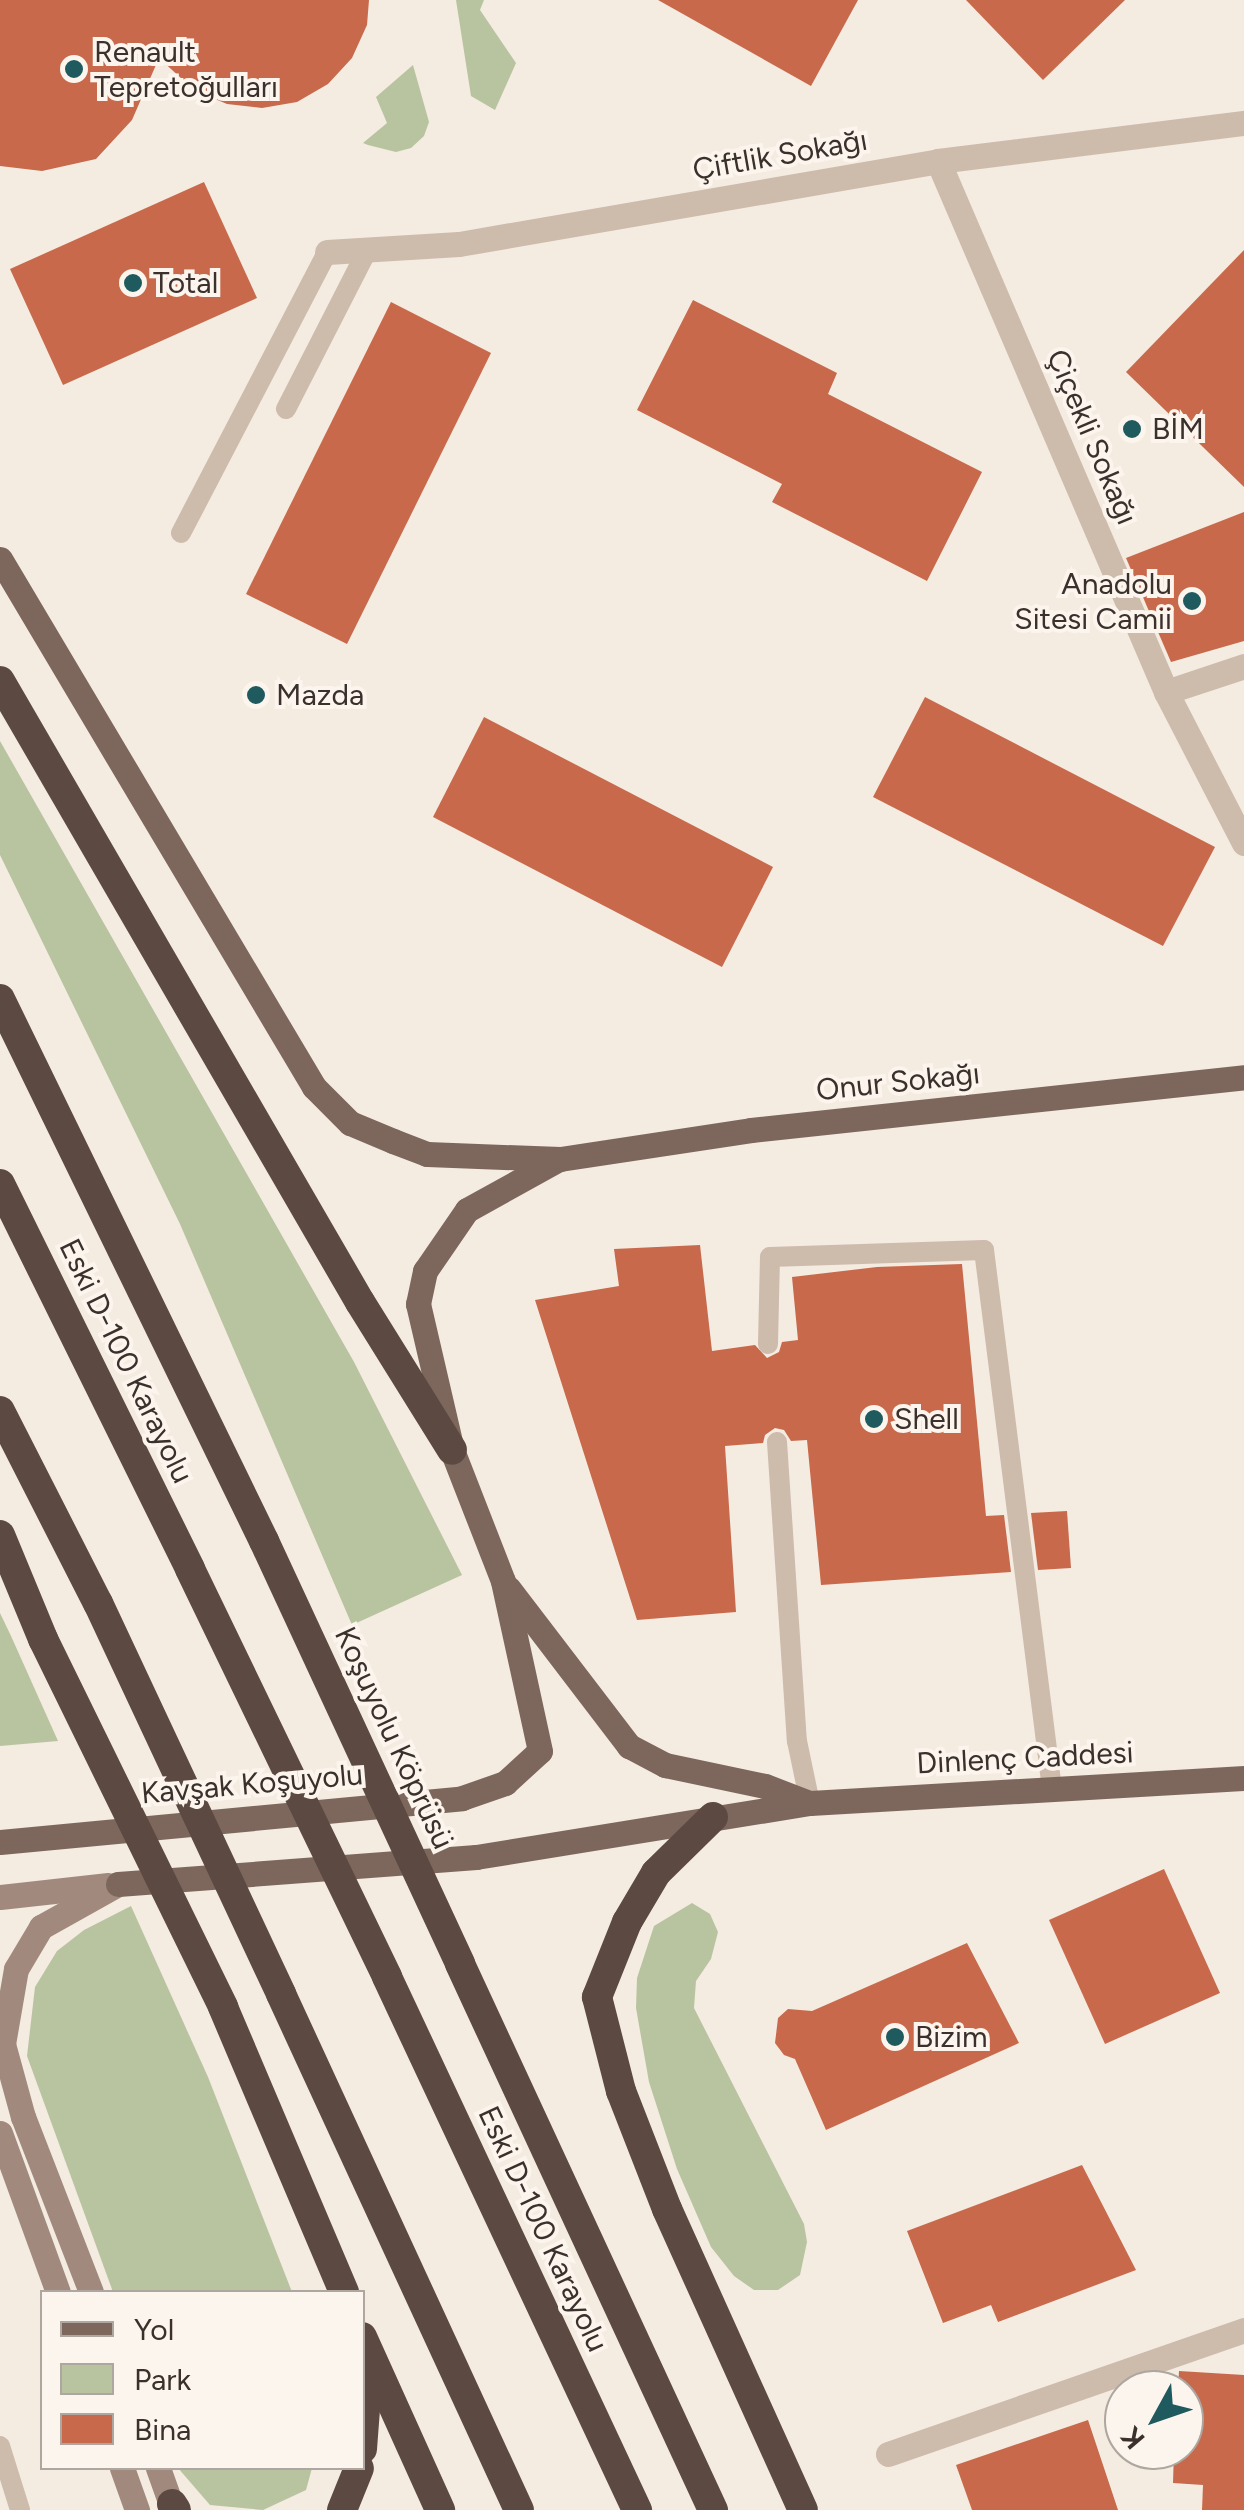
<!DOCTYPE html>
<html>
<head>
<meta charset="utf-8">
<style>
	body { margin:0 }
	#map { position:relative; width:1244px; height:2510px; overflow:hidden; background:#f4ebe1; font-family:Figtree,sans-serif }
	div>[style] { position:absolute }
	.green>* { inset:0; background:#b8c4a0 }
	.building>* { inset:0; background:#c8694b }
	.lane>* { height:20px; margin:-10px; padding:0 10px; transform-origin:10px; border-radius:10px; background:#cdbbac }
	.street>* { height:25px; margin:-12.5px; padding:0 12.5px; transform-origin:12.5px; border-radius:12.5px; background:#cdbbac }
	.secondary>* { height:25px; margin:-12.5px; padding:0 12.5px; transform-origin:12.5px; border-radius:12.5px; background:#a18a7d }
	.primary>* { height:25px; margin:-12.5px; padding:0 12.5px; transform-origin:12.5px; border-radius:12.5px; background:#7d675c }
	.highway>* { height:30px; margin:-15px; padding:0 15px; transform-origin:15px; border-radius:15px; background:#5c4a42 }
	.highway-bridge>* { height:30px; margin:-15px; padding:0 15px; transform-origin:15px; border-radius:15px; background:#5c4a42 }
	.dots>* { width:28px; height:28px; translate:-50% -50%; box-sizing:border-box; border:5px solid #fbf5ee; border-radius:50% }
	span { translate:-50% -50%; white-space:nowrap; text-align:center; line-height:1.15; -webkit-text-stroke:8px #fbf5ee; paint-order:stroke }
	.poi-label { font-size:30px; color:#3b302b }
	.left { translate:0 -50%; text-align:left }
	.right { translate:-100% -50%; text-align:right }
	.street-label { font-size:30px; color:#3b302b }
	.legend { position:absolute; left:40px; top:2290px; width:325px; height:180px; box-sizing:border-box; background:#fbf5ee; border:2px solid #aea6a0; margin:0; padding:12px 18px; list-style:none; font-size:30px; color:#3b302b }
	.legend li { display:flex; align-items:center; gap:20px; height:50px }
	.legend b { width:50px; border:2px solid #aea6a0 }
	.north { position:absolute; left:1104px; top:2370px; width:100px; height:100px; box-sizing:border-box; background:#fbf5ee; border:2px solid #aea6a0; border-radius:50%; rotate:230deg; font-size:28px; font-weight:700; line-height:40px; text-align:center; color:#3b302b }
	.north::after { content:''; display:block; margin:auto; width:35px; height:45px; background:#1f5a5e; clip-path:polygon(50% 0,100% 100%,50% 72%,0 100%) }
</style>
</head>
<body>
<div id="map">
	<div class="green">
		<div style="clip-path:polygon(456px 0,484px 0,480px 10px,516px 63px,495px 110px,471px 96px)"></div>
		<div style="clip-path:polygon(413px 65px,429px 122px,424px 136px,411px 148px,396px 152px,368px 145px,363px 143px,387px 123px,376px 97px)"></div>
		<div style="clip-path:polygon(0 741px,354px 1362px,462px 1575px,352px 1625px,180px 1224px,0 855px)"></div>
		<div style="clip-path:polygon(0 1613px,11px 1636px,58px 1741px,0 1746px)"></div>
		<div style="clip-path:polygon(692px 1903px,710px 1914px,718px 1932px,711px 1959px,696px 1981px,694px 2008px,804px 2224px,807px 2242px,800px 2275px,778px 2290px,754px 2290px,734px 2276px,711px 2247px,677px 2169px,649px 2082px,636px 2008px,637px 1978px,654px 1926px)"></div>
		<div style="clip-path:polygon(131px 1906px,208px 2077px,292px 2292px,113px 2292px,27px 2056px,35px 1987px,57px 1951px,84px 1930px)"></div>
		<div style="clip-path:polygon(178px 2468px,312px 2468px,306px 2490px,263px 2510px,210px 2505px)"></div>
	</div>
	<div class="building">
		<div style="clip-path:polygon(0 0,369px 0,367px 25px,352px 58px,328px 84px,297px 102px,262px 108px,227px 104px,194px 90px,159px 58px,132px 120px,96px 159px,42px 171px,0 166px)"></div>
		<div style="clip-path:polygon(658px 0,858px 0,811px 86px)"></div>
		<div style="clip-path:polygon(966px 0,1125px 0,1043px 80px)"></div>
		<div style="clip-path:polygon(204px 182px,257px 298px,63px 385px,10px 269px)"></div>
		<div style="clip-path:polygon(1244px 250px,1244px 487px,1126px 372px)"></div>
		<div style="clip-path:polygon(693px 300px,837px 373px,828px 394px,982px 472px,927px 581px,772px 502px,782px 484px,637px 410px)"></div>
		<div style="clip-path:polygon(391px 302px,491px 353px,347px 644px,246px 594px)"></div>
		<div style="clip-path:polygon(1244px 512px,1244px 641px,1171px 662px,1126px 558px)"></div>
		<div style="clip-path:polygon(925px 697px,1215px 847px,1163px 946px,873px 797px)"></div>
		<div style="clip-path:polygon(484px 717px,773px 867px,722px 967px,433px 817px)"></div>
		<div style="clip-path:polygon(700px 1245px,712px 1351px,755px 1345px,767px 1358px,779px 1352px,782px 1342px,798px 1340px,792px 1277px,877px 1267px,962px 1264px,986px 1516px,1004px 1515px,1011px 1572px,821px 1585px,807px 1440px,791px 1441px,784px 1430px,775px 1428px,765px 1435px,763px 1443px,725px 1446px,736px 1612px,637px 1620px,535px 1300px,619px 1286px,614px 1249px)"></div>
		<div style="clip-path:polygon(1067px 1511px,1071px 1568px,1038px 1570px,1031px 1513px)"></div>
		<div style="clip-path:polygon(1164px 1869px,1220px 1993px,1105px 2044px,1049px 1920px)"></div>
		<div style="clip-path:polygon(967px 1943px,1019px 2043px,826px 2130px,795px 2059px,784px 2055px,775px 2043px,778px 2018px,788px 2009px,812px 2011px)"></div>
		<div style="clip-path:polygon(1082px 2165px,1136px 2270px,998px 2322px,991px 2305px,943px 2323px,907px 2231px)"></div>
		<div style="clip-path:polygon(1179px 2371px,1244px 2375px,1244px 2510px,1202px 2510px,1203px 2485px,1173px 2483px,1174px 2450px,1184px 2450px,1184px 2390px,1178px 2390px)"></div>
		<div style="clip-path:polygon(1088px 2420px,1118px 2510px,972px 2510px,956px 2465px)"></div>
	</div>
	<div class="lane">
		<div style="left:286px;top:409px;width:180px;rotate:-62.9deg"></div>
		<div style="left:181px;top:533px;width:317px;rotate:-62.5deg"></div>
		<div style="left:768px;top:1344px;width:87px;rotate:-88.7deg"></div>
		<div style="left:770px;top:1257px;width:214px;rotate:-1.9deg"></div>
		<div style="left:984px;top:1250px;width:543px;rotate:82.81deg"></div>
		<div style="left:777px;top:1442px;width:300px;rotate:86.2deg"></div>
		<div style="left:797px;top:1741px;width:63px;rotate:78.2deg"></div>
		<div style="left:0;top:2446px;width:67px;rotate:72.6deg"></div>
	</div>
	<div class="street">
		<div style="left:938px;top:161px;width:578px;rotate:66.76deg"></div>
		<div style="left:1166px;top:692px;width:170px;rotate:62.7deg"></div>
		<div style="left:327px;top:252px;width:132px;rotate:-3.5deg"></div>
		<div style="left:459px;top:244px;width:486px;rotate:-9.8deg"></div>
		<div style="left:938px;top:161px;width:308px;rotate:-7.1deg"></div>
		<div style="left:1166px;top:692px;width:82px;rotate:-18.4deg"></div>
		<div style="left:888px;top:2454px;width:377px;rotate:-19.2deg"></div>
	</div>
	<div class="secondary">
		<div style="left:0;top:1897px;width:109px;rotate:-6.3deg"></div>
		<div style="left:0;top:2133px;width:169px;rotate:70deg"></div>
		<div style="left:91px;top:2292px;width:188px;rotate:-111.2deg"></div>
		<div style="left:23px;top:2117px;width:76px;rotate:-105.3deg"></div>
		<div style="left:3px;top:2044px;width:76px;rotate:-80.2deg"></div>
		<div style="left:16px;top:1969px;width:49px;rotate:-59.2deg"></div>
		<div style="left:41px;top:1927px;width:88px;rotate:-29.2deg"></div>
		<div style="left:122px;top:2468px;width:45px;rotate:70.3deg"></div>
		<div style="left:158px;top:2468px;width:45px;rotate:70.3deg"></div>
	</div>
	<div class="primary">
		<div style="left:0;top:559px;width:614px;rotate:59.26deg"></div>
		<div style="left:314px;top:1087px;width:51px;rotate:45deg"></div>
		<div style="left:350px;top:1123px;width:47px;rotate:22.7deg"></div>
		<div style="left:393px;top:1141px;width:36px;rotate:21deg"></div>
		<div style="left:427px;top:1154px;width:133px;rotate:2.2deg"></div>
		<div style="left:560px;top:1159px;width:193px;rotate:-8.6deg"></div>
		<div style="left:751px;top:1130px;width:496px;rotate:-6.1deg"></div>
		<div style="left:509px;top:1589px;width:198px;rotate:52.6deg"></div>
		<div style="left:629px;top:1746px;width:41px;rotate:27.8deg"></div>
		<div style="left:665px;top:1765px;width:102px;rotate:11.9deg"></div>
		<div style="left:765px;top:1786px;width:45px;rotate:20.9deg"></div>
		<div style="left:0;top:1842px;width:464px;rotate:-5.4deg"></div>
		<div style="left:462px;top:1798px;width:46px;rotate:-19.2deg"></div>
		<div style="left:505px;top:1783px;width:47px;rotate:-42.4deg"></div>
		<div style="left:540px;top:1751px;width:174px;rotate:-102.3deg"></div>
		<div style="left:503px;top:1581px;width:141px;rotate:-111.3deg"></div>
		<div style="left:452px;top:1450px;width:150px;rotate:-103.1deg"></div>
		<div style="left:418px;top:1304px;width:34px;rotate:-78deg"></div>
		<div style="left:425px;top:1271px;width:74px;rotate:-55.5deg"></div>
		<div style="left:467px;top:1210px;width:105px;rotate:-29deg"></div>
		<div style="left:118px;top:1884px;width:359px;rotate:-4.3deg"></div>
		<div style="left:476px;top:1857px;width:338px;rotate:-9.2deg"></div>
		<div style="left:810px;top:1803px;width:435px;rotate:-3.3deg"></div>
	</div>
	<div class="highway">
		<div style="left:0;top:681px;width:718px;rotate:59.9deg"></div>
		<div style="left:360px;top:1302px;width:174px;rotate:58.1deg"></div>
		<div style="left:0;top:999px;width:603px;rotate:64.03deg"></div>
		<div style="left:0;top:1184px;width:429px;rotate:63.7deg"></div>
		<div style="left:0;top:1411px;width:216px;rotate:63deg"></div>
		<div style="left:0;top:1535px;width:113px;rotate:67.5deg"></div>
		<div style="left:713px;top:1817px;width:80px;rotate:135.5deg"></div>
		<div style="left:656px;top:1873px;width:57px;rotate:120.6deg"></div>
		<div style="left:627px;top:1922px;width:81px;rotate:111.8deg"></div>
		<div style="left:597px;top:1997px;width:97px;rotate:75.7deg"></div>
		<div style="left:621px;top:2091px;width:127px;rotate:68.7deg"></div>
		<div style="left:667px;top:2209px;width:330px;rotate:65.7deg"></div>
		<div style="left:460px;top:1964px;width:602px;rotate:65.14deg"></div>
		<div style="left:387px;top:1977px;width:589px;rotate:64.87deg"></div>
		<div style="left:281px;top:1994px;width:568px;rotate:65.24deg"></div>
		<div style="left:223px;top:2007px;width:310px;rotate:67deg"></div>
		<div style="left:362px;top:2337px;width:190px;rotate:65.7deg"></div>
		<div style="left:362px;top:2449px;width:93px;rotate:-85.7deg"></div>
		<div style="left:172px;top:2504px;width:7px;rotate:56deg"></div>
		<div style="left:342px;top:2510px;width:45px;rotate:-68deg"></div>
	</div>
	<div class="highway-bridge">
		<div style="left:264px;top:1541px;width:466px;rotate:65.1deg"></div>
		<div style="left:190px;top:1569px;width:453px;rotate:64.2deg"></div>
		<div style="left:98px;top:1603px;width:432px;rotate:64.9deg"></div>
		<div style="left:43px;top:1639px;width:410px;rotate:63.9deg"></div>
	</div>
	<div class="dots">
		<div style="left:74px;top:69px;background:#1f5a5e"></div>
		<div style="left:133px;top:283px;background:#1f5a5e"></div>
		<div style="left:1132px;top:429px;background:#1f5a5e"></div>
		<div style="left:1192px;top:601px;background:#1f5a5e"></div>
		<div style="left:256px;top:695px;background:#1f5a5e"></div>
		<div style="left:874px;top:1419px;background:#1f5a5e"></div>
		<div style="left:895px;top:2037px;background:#1f5a5e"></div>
	</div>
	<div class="poi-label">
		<span class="left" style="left:94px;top:69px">Renault<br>Tepretoğulları</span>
		<span class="left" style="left:153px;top:283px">Total</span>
		<span class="left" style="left:1152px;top:429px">BİM</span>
		<span class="right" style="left:1172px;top:601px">Anadolu<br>Sitesi Camii</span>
		<span class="left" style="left:276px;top:695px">Mazda</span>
		<span class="left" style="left:894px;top:1419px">Shell</span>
		<span class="left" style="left:915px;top:2037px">Bizim</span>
	</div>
	<div class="street-label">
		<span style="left:780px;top:155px;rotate:-10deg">Çiftlik Sokağı</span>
		<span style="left:1092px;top:437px;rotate:67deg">Çiçekli Sokağı</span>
		<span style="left:898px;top:1082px;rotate:-6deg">Onur Sokağı</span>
		<span style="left:126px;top:1361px;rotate:64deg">Eski D-100 Karayolu</span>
		<span style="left:394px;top:1738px;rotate:65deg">Koşuyolu Köprüsü</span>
		<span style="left:1025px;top:1758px;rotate:-3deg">Dinlenç Caddesi</span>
		<span style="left:252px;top:1784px;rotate:-5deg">Kavşak Koşuyolu</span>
		<span style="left:543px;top:2229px;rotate:65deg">Eski D-100 Karayolu</span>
	</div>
	<ul class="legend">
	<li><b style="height:12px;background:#7d675c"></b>Yol</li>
	<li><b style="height:28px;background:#b8c4a0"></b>Park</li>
	<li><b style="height:28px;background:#c8694b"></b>Bina</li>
	</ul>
	<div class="north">K</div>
</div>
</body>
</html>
